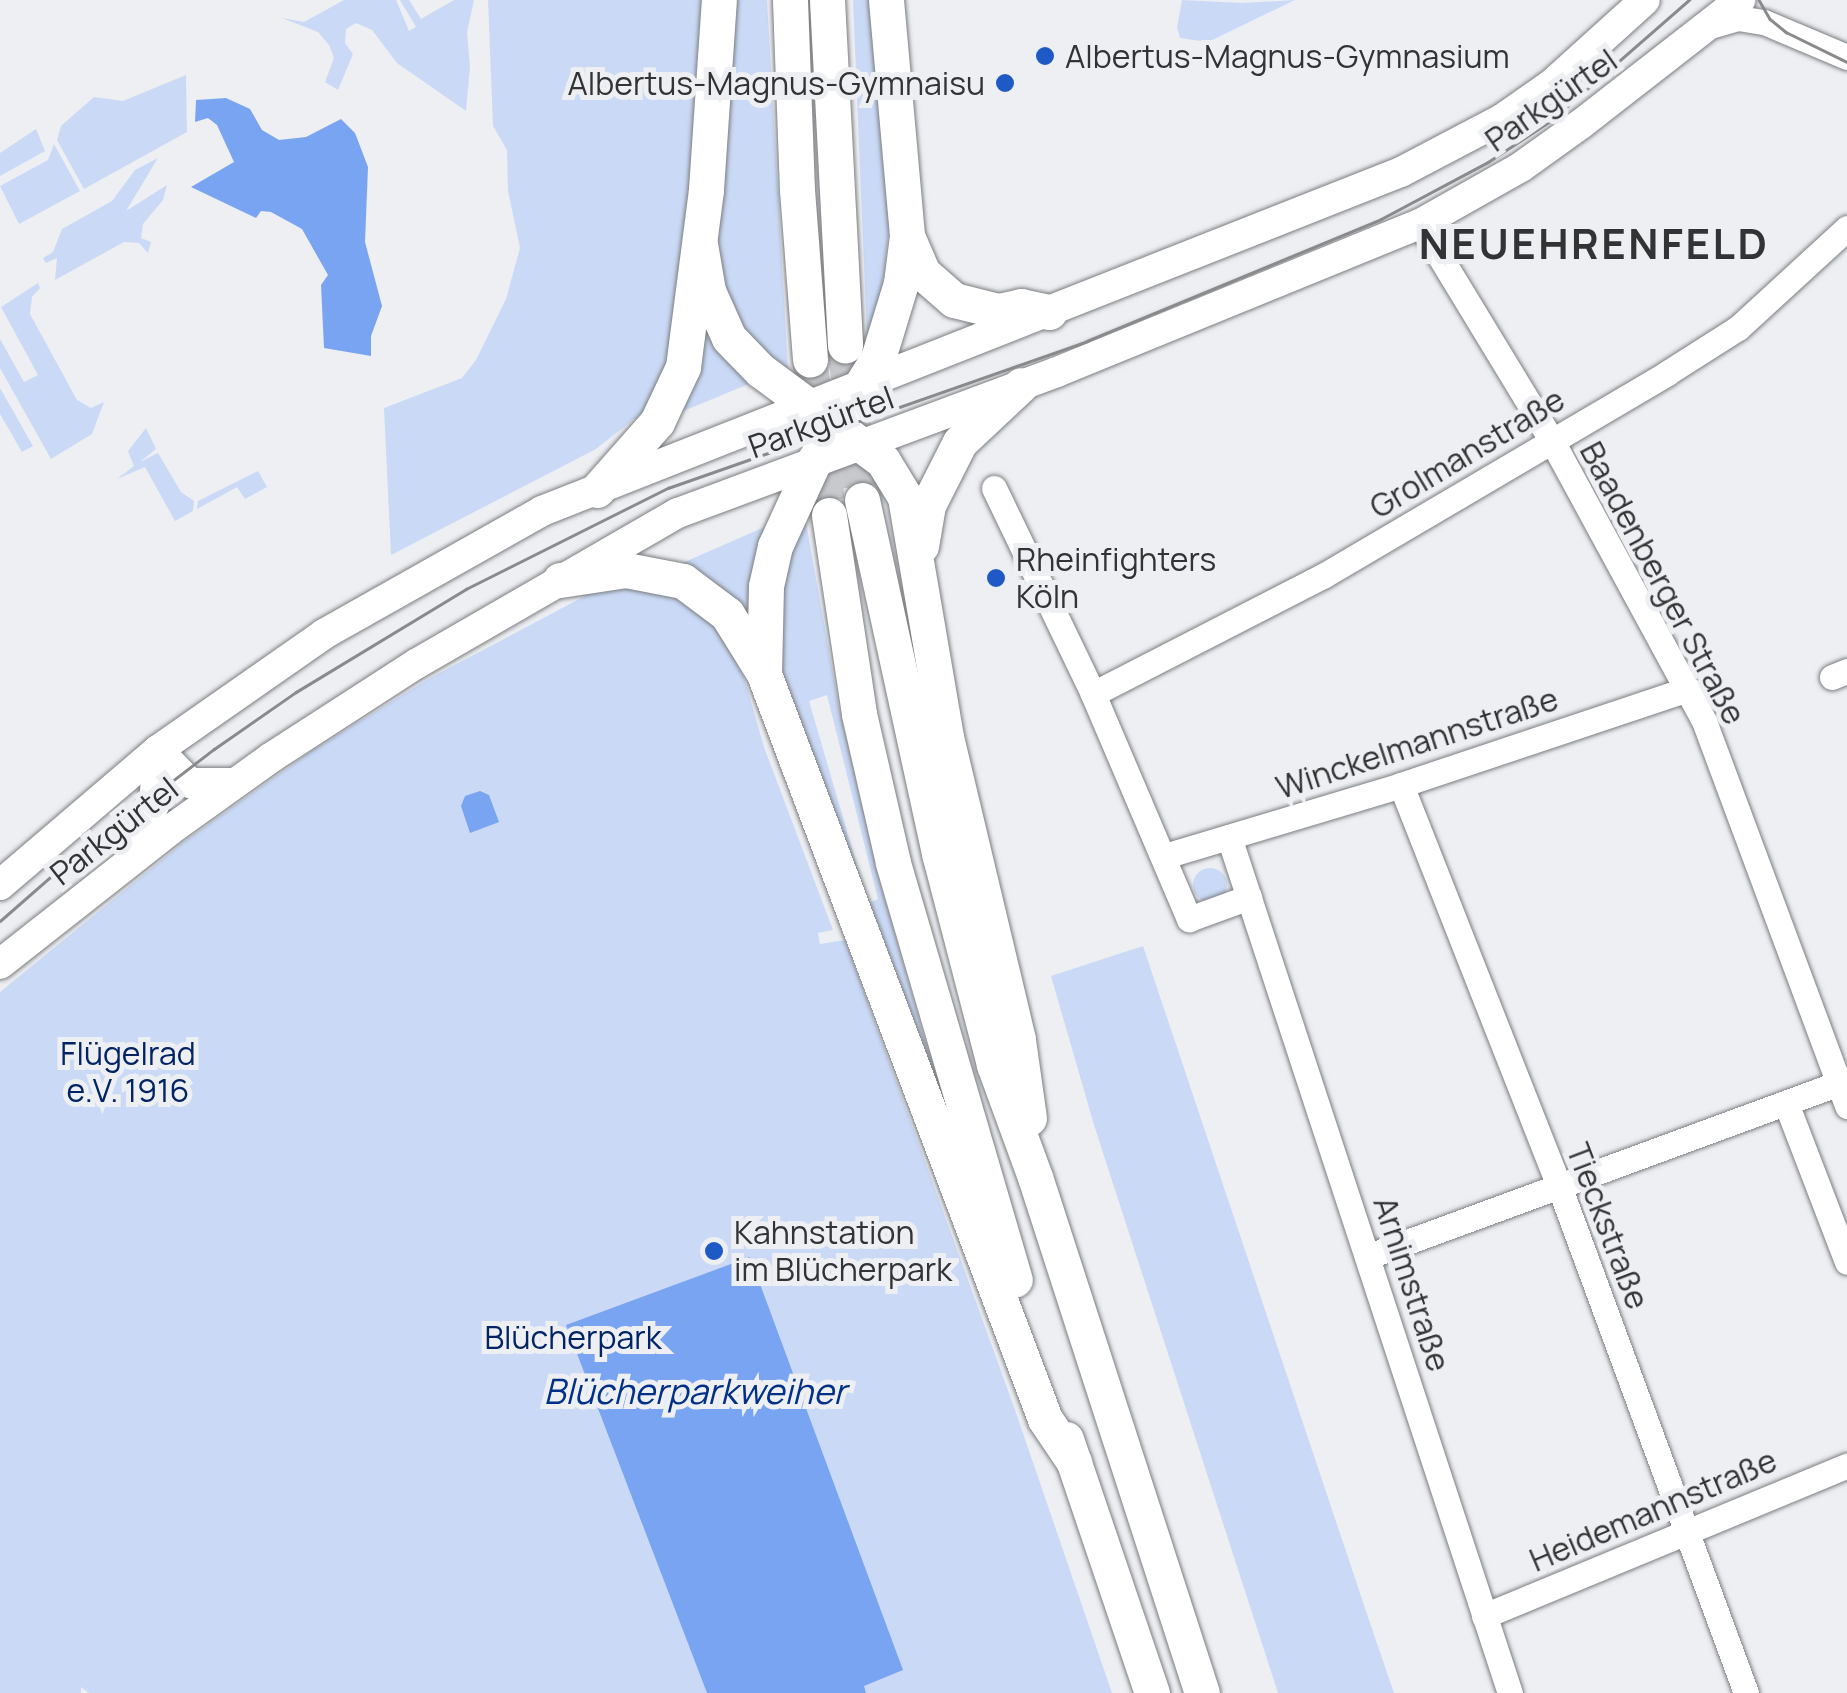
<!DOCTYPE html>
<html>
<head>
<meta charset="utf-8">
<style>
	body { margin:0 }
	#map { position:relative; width:1847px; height:1693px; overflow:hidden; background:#edeff2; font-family:Manrope,sans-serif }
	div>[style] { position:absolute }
	.green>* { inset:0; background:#cadaf6 }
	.round { border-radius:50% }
	.water>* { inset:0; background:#79a4f2 }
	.highway-tunnel>* { height:35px; margin-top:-17.5px; transform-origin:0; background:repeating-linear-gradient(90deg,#c8c9cc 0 35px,transparent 0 53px) }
	.roads { filter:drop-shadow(0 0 2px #7b7d80) drop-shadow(0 0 2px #7b7d80) }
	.minor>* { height:25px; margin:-12.5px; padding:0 12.5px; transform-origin:12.5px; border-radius:12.5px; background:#fff }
	.major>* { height:30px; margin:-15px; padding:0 15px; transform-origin:15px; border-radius:15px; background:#fff }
	.highway>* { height:35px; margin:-17.5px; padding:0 17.5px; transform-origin:17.5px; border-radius:17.5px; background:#fff }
	.tram>* { height:2.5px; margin:-1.25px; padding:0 1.25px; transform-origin:1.25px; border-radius:1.25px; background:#898a8c }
	.dots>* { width:28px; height:28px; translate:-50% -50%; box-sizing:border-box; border:5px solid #edeff2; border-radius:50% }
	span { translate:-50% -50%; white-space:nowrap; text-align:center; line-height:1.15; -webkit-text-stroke:10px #edeff2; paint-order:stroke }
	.poi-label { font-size:32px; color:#323334 }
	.left { translate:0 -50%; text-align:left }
	.right { translate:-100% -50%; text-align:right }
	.street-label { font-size:32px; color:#323334 }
	.park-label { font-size:32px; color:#022466 }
	.water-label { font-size:35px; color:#003087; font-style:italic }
	.district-label { font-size:42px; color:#323334; font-weight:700; letter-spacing:2.5px }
</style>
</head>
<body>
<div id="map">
	<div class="green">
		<div style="clip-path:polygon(344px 0,396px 0,409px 31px,416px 27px,400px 0,409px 0,421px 19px,454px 0,474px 0,467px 32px,470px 67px,466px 111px,397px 63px,372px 30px,356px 23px,346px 29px,345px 43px,353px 54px,338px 90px,325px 82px,334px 58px,329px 45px,318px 32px,282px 18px,304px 22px)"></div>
		<div style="clip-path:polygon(488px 0,708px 0,676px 358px,652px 405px,596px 449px,391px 555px,384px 408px,462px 378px,476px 360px,506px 299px,520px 248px,508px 191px,507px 150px,493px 126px)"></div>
		<div style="clip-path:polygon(733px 0,767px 0,788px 369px,783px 371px,758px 352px,724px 298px,716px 254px)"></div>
		<div style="clip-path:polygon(853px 0,870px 0,889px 228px,881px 300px,867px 337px)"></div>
		<div style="clip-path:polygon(1182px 0,1242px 3px,1295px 0,1208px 42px,1180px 38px,1177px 27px)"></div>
		<div style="clip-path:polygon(186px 75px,187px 132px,84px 189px,57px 140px,61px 126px,94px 97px,123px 101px)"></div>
		<div style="clip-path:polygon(36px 129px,45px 151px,0 176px,0 153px)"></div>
		<div style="clip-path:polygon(54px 144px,80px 191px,19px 224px,0 186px,48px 160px)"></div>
		<div style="clip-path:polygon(158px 158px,126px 211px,167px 185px,163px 200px,143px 224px,141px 238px,151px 242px,148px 253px,139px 243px,124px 242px,55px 280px,57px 258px,46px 263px,43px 258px,53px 252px,62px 229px,112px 201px,135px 170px)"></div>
		<div style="clip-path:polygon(38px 283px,40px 288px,32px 297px,30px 314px,77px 400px,91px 408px,104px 402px,92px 434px,51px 459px,0 368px,0 339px,24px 382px,38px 375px,1px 307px)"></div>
		<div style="clip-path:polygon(702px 312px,756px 381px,669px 417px)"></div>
		<div style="clip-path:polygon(0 388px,33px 446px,22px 452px,0 414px)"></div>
		<div style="clip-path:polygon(146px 428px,156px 449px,140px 462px,158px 453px,181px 492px,194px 501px,193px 511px,175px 521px,145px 467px,117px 479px,134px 466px,128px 451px)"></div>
		<div style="clip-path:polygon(258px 471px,267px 487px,245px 499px,237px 487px,197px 509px,198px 501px)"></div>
		<div style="clip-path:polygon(evenodd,805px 517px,839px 707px,879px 878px,947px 1118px,783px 687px,776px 653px,785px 561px,805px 517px,827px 695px,878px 899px,868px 903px,809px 701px,827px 695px)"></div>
		<div style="clip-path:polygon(767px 526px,749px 631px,680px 564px)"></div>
		<div style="clip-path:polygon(607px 581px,686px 599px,719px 631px,744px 677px,764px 747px,833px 930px,818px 933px,820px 944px,845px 940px,1014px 1407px,1112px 1693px,89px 1693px,81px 1687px,81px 1693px,0 1693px,0 992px,185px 841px,310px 752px,430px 678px,585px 596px,567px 595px)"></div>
		<div class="round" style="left:1193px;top:868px;width:34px;height:34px"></div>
		<div style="clip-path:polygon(1143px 946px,1368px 1617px,1394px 1693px,1278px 1693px,1094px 1125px,1051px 976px)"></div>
	</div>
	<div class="water">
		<div style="clip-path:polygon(226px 98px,250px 109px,262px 130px,279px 140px,306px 137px,341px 119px,355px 133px,368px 167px,365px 242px,382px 306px,371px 336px,371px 356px,324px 348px,321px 285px,328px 275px,302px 229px,271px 212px,261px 211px,256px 218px,191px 187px,234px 162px,217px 125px,208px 118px,195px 122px,196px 100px)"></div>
		<div style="clip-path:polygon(480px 791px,489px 795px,499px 822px,470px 833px,461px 806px,465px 796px)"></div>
		<div style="clip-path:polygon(750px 1257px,903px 1670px,864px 1686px,866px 1693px,707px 1693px,566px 1325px)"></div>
	</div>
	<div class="highway-tunnel">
		<div style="left:845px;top:346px;width:155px;rotate:83.7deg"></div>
		<div style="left:810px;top:360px;width:156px;rotate:83deg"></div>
	</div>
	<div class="roads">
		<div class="minor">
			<div style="left:1710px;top:26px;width:29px;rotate:-16deg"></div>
			<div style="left:1738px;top:18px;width:26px;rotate:9deg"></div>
			<div style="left:1764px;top:22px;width:90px;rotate:22.9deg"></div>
			<div style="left:1420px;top:224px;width:254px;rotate:58.7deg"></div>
			<div style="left:1552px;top:441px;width:319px;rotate:61.5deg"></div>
			<div style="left:1704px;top:721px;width:411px;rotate:69.6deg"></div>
			<div style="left:994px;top:488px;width:229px;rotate:64.3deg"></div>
			<div style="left:1093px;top:694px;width:245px;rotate:66.9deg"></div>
			<div style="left:1189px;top:919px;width:64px;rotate:-20.1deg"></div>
			<div style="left:1832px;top:677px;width:16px;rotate:-22deg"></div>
			<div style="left:1093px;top:694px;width:259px;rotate:-27.2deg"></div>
			<div style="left:1323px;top:576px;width:399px;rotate:-30.5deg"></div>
			<div style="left:1667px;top:373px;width:84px;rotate:-32.4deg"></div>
			<div style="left:1738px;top:328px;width:148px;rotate:-42.5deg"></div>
			<div style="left:1401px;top:785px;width:428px;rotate:68.5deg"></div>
			<div style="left:1558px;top:1183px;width:544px;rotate:69.76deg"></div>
			<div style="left:1229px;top:837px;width:901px;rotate:71.83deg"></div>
			<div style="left:1165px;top:856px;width:246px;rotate:-16.7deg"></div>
			<div style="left:1401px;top:785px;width:303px;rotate:-18.5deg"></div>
			<div style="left:1786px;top:1103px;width:170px;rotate:69deg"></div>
			<div style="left:1369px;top:1256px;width:500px;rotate:-20.2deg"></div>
			<div style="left:1484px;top:1616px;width:393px;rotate:-22.5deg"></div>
		</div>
		<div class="major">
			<div style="left:158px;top:750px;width:46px;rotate:45.9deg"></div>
			<div style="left:190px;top:783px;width:45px"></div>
			<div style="left:131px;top:855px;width:55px;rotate:-65.3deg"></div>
			<div style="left:154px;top:805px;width:55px;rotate:-85.8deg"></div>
			<div style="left:0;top:885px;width:208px;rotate:-40.5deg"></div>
			<div style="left:158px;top:750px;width:203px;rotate:-34.9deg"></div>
			<div style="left:324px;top:634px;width:250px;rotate:-29.4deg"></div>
			<div style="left:542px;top:511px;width:923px;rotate:-21.54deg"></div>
			<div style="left:1401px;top:172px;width:114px;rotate:-27.7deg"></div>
			<div style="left:1502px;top:119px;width:61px;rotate:-35deg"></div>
			<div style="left:1552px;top:84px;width:125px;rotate:-42.1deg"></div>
			<div style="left:0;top:964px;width:216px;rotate:-38.2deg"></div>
			<div style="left:170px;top:830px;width:125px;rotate:-35.6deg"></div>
			<div style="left:272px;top:757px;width:171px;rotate:-32.9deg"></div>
			<div style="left:416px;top:664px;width:302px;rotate:-30deg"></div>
			<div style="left:678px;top:513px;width:404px;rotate:-20.4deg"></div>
			<div style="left:1057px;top:372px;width:392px;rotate:-22.2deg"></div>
			<div style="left:1420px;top:224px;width:116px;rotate:-29.4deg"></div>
			<div style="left:1521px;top:167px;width:74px;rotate:-35.6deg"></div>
			<div style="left:1581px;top:124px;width:202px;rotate:-37.9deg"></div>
		</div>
		<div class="highway">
			<div style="left:790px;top:0;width:190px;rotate:87.9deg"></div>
			<div style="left:797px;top:190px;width:170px;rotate:85.6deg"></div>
			<div style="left:827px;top:0;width:346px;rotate:87deg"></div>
			<div style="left:886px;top:0;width:237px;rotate:84.9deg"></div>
			<div style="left:907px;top:236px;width:47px;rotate:97.3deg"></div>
			<div style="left:901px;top:283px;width:78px;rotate:107deg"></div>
			<div style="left:878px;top:358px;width:121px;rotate:121.9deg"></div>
			<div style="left:814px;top:461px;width:94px;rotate:114.6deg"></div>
			<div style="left:775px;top:546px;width:41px;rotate:102.7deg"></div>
			<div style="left:766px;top:586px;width:88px;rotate:91.3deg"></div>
			<div style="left:764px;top:674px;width:796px;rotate:69.33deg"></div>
			<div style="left:1045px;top:1419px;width:52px;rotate:56deg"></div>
			<div style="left:907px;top:236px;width:40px;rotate:66.6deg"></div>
			<div style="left:923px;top:273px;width:41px;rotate:41.1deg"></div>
			<div style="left:954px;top:300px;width:45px;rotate:14deg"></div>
			<div style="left:998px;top:311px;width:24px;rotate:-12deg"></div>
			<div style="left:1021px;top:306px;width:29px;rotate:12deg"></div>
			<div style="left:700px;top:244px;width:48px;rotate:80.3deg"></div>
			<div style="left:708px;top:291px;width:51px;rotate:65.9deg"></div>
			<div style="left:729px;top:338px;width:45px;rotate:45.9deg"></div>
			<div style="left:760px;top:370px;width:153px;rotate:36.5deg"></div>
			<div style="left:883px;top:461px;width:42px;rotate:58.6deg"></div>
			<div style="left:905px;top:497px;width:243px;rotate:80.3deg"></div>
			<div style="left:946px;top:737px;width:311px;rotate:76.6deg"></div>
			<div style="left:1018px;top:1040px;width:79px;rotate:82deg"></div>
			<div style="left:597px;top:490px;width:91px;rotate:-48.6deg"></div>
			<div style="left:657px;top:422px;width:61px;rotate:-64.7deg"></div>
			<div style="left:683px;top:367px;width:179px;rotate:-82.6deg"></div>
			<div style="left:706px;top:189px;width:189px;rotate:-86.1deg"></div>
			<div style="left:862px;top:500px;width:365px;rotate:77.7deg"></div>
			<div style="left:940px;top:857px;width:215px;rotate:75.4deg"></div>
			<div style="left:994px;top:1065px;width:119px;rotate:69.9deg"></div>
			<div style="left:1035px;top:1177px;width:542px;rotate:72.07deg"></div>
			<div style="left:829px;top:515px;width:201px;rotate:81.4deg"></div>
			<div style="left:859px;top:714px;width:153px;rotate:77.1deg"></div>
			<div style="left:893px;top:863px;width:434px;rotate:73.7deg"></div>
			<div style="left:921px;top:546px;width:42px;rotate:-80.3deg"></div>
			<div style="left:928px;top:505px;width:71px;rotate:-63.1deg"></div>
			<div style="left:960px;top:442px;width:83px;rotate:-43.1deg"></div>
			<div style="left:560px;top:580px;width:67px;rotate:-8.6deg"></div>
			<div style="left:626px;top:570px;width:58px;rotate:10.9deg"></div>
			<div style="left:683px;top:581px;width:55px;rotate:36.9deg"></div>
			<div style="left:727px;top:614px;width:68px;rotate:58.2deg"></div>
			<div style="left:1066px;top:1439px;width:268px;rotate:71.3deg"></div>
		</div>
	</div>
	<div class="tram">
		<div style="left:1759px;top:0;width:22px;rotate:60deg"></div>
		<div style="left:1770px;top:19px;width:21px;rotate:39deg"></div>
		<div style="left:1786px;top:32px;width:68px;rotate:26.2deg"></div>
		<div style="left:0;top:921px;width:96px;rotate:-41.2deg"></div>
		<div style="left:72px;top:858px;width:179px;rotate:-37.5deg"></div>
		<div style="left:214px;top:749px;width:100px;rotate:-34.8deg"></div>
		<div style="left:296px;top:692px;width:199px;rotate:-31.2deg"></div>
		<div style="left:466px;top:589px;width:226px;rotate:-26.6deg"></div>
		<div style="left:668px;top:488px;width:444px;rotate:-19.3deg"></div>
		<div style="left:1087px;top:341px;width:318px;rotate:-22.5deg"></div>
		<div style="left:1381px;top:219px;width:121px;rotate:-28deg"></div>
		<div style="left:1488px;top:162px;width:73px;rotate:-33.3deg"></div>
		<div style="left:1549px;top:122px;width:186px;rotate:-41.1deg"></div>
	</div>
	<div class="dots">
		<div style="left:1045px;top:56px;background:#1f59c5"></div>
		<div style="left:1005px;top:83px;background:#1f59c5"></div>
		<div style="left:996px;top:578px;background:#1f59c5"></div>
		<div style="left:714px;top:1251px;background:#1f59c5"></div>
	</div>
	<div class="poi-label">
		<span class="left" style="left:1065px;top:56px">Albertus-Magnus-Gymnasium</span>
		<span class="right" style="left:985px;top:83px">Albertus-Magnus-Gymnaisu</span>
		<span class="left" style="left:1016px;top:578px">Rheinfighters<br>Köln</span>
		<span class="left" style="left:734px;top:1251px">Kahnstation<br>im Blücherpark</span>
	</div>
	<div class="street-label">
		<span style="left:1551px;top:100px;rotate:-35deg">Parkgürtel</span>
		<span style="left:821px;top:422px;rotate:-20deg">Parkgürtel</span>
		<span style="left:1467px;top:453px;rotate:-31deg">Grolmanstraße</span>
		<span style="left:1663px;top:583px;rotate:62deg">Baadenberger Straße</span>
		<span style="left:1417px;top:743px;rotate:-18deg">Winckelmannstraße</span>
		<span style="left:114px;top:831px;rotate:-38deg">Parkgürtel</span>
		<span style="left:1608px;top:1226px;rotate:69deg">Tieckstraße</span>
		<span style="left:1412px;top:1284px;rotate:72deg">Arnimstraße</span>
		<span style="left:1653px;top:1510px;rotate:-23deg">Heidemannstraße</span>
	</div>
	<div class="park-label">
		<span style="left:128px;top:1072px">Flügelrad<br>e.V. 1916</span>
		<span style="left:573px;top:1337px">Blücherpark</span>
	</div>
	<div class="water-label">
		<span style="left:695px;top:1391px">Blücherparkweiher</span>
	</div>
	<div class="district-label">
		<span style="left:1594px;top:243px">NEUEHRENFELD</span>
	</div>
</div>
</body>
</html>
